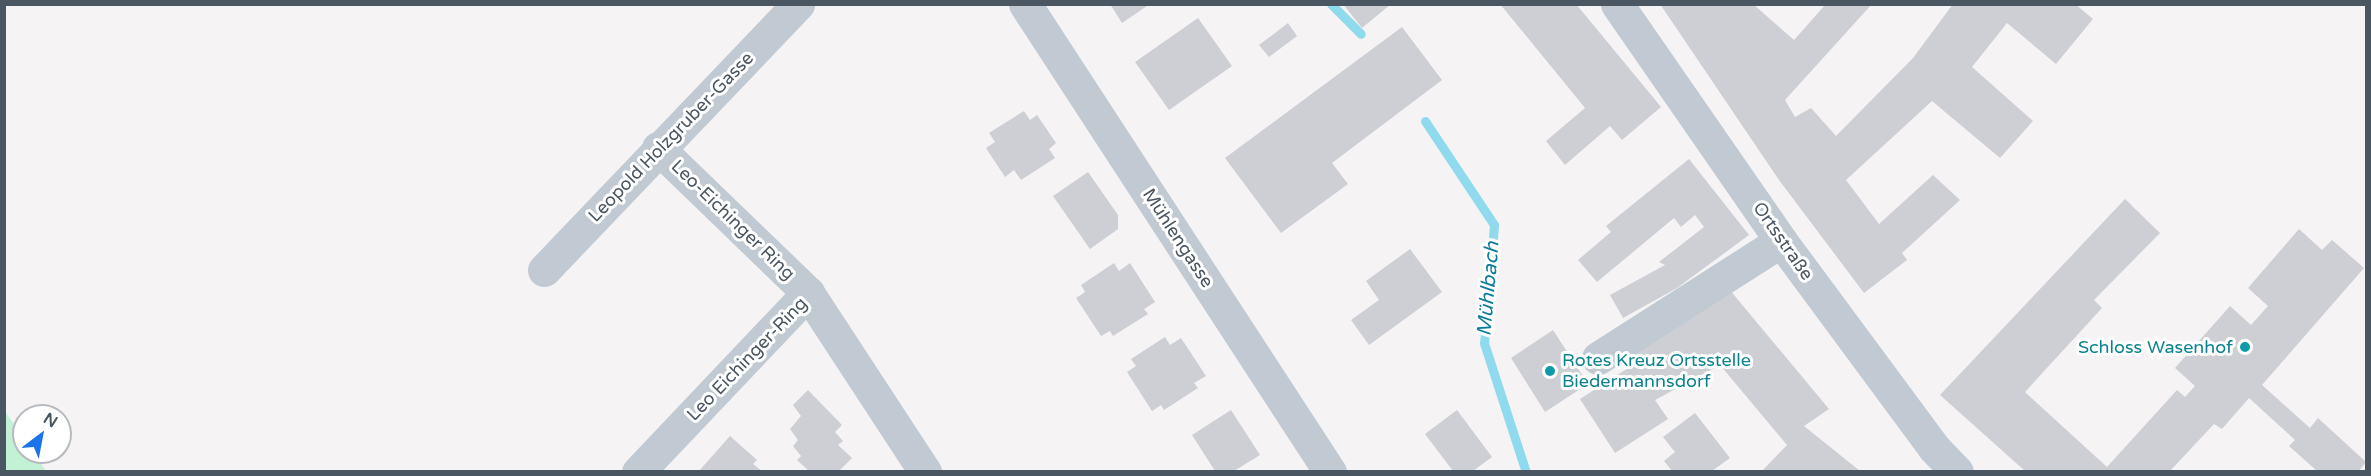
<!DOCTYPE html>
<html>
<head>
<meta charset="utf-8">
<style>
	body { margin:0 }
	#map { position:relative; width:2371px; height:476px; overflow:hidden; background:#f5f3f3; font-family:"Varela Round",sans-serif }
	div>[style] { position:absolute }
	.green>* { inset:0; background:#c3f1d5 }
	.stream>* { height:9px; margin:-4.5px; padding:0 4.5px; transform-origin:4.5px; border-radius:4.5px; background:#90daee }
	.building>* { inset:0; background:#cdcfd5 }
	.minor>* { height:33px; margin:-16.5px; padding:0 16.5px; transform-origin:16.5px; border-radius:16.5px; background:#c1cad2 }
	.dots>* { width:16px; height:16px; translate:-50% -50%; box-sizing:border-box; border:3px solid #fff; border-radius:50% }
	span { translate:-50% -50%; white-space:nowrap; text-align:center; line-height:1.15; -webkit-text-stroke:6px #fff; paint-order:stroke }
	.street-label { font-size:18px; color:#4a5661 }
	.culture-label { font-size:18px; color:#0d838f }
	.right { translate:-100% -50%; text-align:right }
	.left { translate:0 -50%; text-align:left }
	.water-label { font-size:20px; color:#0c7c9b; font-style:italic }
	.frame { position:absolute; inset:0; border:6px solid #4a5661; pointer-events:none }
	.north { position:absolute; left:12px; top:404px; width:60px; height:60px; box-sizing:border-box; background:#fff; border:2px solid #b7bbc0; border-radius:50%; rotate:32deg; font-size:16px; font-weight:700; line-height:24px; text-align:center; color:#4a5661 }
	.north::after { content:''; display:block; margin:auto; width:21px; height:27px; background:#1a73e8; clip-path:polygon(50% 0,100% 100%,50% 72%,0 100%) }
</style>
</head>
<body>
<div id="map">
	<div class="green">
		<div style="clip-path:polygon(4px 410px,24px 439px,24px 452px,33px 452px,46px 471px,5px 471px)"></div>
	</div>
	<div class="stream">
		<div style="left:1331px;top:4px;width:42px;rotate:45deg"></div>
		<div style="left:1425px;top:121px;width:125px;rotate:56.4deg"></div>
		<div style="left:1494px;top:225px;width:118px;rotate:94.8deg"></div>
		<div style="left:1484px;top:343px;width:136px;rotate:72deg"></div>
	</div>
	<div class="building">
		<div style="clip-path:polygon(1110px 4px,1150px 4px,1122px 23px)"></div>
		<div style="clip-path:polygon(1343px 4px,1391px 4px,1362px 28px)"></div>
		<div style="clip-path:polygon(1500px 4px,1576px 4px,1661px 107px,1622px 140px,1610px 126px,1565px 165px,1546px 141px,1585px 108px)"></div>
		<div style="clip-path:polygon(1660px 4px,1753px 4px,1794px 40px,1826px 4px,1872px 4px,1785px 100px,1795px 117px,1811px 108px,1836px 136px,1913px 58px,1953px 4px,2075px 4px,2093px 19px,2056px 64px,2007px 23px,1972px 67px,2033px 121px,2000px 158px,1932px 101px,1846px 180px,1879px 224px,1933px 175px,1960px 200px,1902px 253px,1907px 260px,1864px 293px,1779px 180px)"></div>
		<div style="clip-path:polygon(1198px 18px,1232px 66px,1169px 110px,1135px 62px)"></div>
		<div style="clip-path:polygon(1288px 23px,1297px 36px,1269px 57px,1259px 45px)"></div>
		<div style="clip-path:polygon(1402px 27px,1442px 80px,1332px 163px,1348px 184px,1281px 233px,1225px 158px)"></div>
		<div style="clip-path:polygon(1024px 111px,1030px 120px,1037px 115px,1056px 143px,1049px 149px,1055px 158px,1021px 180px,1014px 170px,1005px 177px,986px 148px,995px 142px,989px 133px)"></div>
		<div style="clip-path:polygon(1689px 159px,1749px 235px,1677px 288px,1623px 318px,1610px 295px,1665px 265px,1659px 262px,1704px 227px,1695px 215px,1681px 227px,1674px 218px,1597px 282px,1578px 260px,1611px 232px,1606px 226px)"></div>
		<div style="clip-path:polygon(1088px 172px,1118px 215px,1118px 229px,1090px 249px,1053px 196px)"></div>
		<div style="clip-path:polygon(2125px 199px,2160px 233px,2094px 300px,2102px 308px,2025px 392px,2107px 467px,2177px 390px,2185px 397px,2195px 386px,2175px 368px,2230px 306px,2251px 325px,2268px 306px,2248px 288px,2299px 229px,2322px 250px,2332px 240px,2364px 268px,2262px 385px,2310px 428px,2318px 418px,2366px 462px,2359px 471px,2317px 471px,2289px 446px,2295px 440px,2249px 398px,2222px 429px,2214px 424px,2170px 471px,2025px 471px,1940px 395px)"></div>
		<div style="clip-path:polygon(1410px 249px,1442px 292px,1369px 345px,1351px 320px,1379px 300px,1366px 281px)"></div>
		<div style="clip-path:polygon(1114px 263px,1119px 271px,1130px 263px,1155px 302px,1144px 309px,1148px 314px,1113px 336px,1110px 331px,1101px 336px,1076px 298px,1085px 292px,1081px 285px)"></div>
		<div style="clip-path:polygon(1729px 289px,1829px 409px,1804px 426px,1860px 471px,1762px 471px,1787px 445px,1720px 365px,1655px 400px,1668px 419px,1615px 453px,1580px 399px,1633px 365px,1625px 353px)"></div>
		<div style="clip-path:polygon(1553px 330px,1588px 384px,1545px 412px,1511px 358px)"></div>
		<div style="clip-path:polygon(1165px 337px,1170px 345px,1181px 338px,1206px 376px,1194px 383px,1198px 388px,1164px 410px,1161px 405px,1152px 411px,1127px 372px,1136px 366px,1131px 359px)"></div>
		<div style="clip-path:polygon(808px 390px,842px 425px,835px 432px,843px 441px,838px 445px,852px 458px,839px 471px,809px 471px,797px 460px,801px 456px,793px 446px,798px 440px,790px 429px,801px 416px,793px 405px)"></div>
		<div style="clip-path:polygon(1231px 410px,1260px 455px,1234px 471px,1215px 471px,1192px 435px)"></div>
		<div style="clip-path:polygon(1457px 410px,1492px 457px,1473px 471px,1453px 471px,1425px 434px)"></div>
		<div style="clip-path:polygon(1695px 413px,1730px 458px,1712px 471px,1672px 471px,1664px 461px,1675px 452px,1663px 437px)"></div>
		<div style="clip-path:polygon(730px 436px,757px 460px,753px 464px,762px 471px,699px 471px)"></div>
	</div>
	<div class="minor">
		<div style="left:1025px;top:4px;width:559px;rotate:56.91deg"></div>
		<div style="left:1617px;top:4px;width:288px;rotate:55.3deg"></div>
		<div style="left:1781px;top:241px;width:257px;rotate:53.5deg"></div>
		<div style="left:1934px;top:448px;width:33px;rotate:46deg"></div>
		<div style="left:658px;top:148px;width:209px;rotate:44deg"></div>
		<div style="left:808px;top:293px;width:214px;rotate:56.8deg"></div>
		<div style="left:544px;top:270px;width:368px;rotate:-46.3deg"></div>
		<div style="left:1598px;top:358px;width:217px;rotate:-32.6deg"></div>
		<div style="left:638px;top:472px;width:247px;rotate:-46.5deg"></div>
	</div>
	<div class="dots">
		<div style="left:2245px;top:347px;background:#0f9aa8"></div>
		<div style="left:1550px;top:371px;background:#0f9aa8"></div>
	</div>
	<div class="street-label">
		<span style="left:671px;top:137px;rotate:-46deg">Leopold Holzgruber-Gasse</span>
		<span style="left:733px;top:220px;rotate:44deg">Leo-Eichinger Ring</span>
		<span style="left:1178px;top:238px;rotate:57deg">Mühlengasse</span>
		<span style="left:1783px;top:241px;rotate:55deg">Ortsstraße</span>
		<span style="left:747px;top:359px;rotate:-46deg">Leo Eichinger-Ring</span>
	</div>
	<div class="culture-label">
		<span class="right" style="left:2233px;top:347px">Schloss Wasenhof</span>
		<span class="left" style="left:1562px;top:371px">Rotes Kreuz Ortsstelle<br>Biedermannsdorf</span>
	</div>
	<div class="water-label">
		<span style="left:1489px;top:289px;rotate:-85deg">Mühlbach</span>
	</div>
	<div class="frame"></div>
	<div class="north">N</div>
</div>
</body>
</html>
